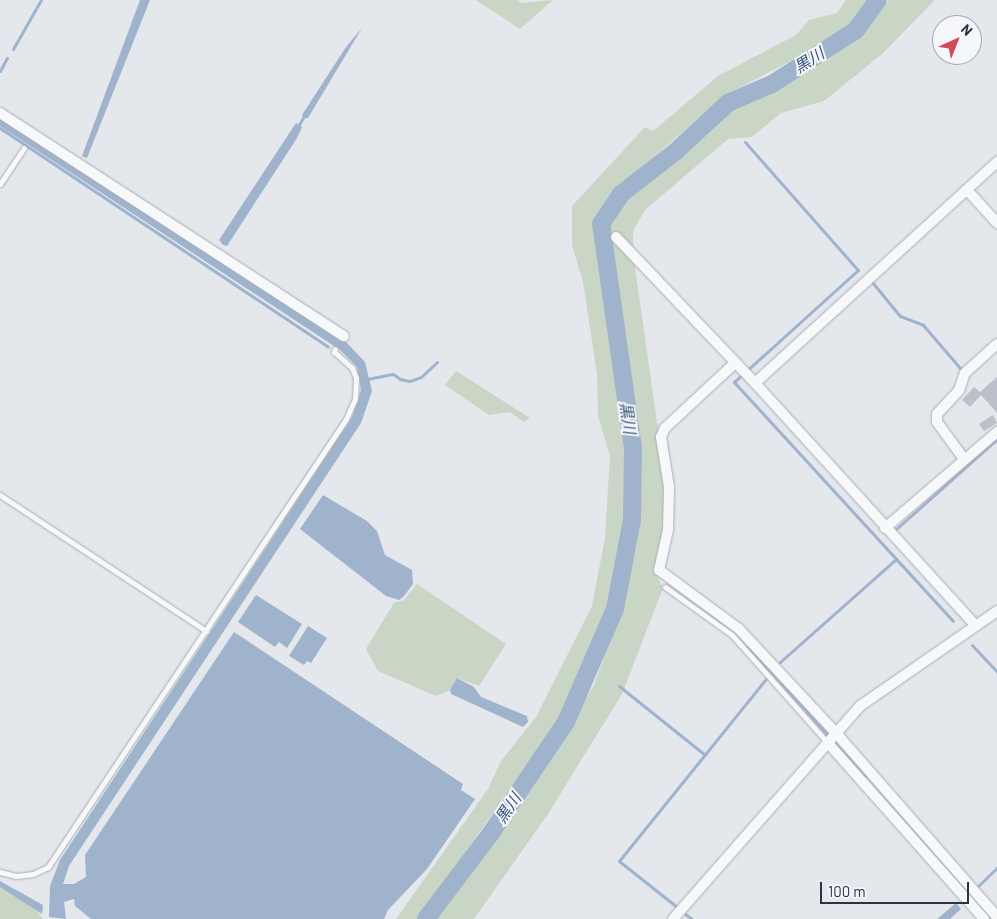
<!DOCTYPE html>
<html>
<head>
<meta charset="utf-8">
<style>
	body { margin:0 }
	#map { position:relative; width:997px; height:919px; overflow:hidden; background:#e4e7ec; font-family:Barlow,"Noto Sans JP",sans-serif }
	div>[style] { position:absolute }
	.green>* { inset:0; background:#c9d6c5 }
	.water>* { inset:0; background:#9fb4cc }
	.stream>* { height:3px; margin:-1.5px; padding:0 1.5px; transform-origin:1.5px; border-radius:1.5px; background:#9fb4cc }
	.river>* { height:18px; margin:-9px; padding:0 9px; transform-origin:9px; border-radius:9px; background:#9fb4cc }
	.building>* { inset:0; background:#bbc0ca }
	.roads { filter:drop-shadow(0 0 1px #a9aeb7) drop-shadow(0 0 1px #a9aeb7) }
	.lane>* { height:5px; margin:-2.5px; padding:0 2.5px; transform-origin:2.5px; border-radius:2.5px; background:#f7f8fa }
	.street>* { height:10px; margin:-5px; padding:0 5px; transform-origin:5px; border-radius:5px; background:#f7f8fa }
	span { translate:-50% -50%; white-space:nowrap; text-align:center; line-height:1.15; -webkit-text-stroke:4px #f4f6f9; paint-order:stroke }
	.water-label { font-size:16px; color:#34527a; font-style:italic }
	.north { position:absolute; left:932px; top:15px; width:50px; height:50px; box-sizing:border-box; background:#f4f6f9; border:1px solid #a4a8b1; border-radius:50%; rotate:44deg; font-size:14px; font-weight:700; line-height:20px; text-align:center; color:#2b3445 }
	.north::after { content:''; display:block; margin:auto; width:18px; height:22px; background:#d1495b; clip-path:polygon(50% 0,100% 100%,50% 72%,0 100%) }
	.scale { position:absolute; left:820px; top:882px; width:149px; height:22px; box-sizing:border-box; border:2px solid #2b3445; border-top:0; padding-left:6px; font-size:15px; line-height:18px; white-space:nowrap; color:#2b3445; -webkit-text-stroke:4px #f4f6f9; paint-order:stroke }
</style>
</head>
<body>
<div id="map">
	<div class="green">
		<div style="clip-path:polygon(476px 0,517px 0,522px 3px,553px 0,520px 29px)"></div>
		<div style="clip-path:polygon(846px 0,870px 0,858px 17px,836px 37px,722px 97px,611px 195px,598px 220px,596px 245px,625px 427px,626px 522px,616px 589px,605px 624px,558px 727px,527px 764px,419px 919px,396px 919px,488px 789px,501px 761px,536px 717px,592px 606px,605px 538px,610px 456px,598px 416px,597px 374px,583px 282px,572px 245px,572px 206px,645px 127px,653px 131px,718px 76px,796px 35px,809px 20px,837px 13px)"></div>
		<div style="clip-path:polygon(889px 0,935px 0,882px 54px,824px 101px,781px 113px,752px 137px,728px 139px,645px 210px,633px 231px,634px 260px,666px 486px,665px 529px,655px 572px,663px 588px,622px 694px,548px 814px,474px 919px,436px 919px,539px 776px,594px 685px,617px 623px,636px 549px,639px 511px,632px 389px,616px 278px,607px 241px,610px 219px,622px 201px,730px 106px,776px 84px,861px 35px)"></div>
		<div style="clip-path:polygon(456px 371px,530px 418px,524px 422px,510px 412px,489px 415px,445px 385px)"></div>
		<div style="clip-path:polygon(417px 584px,506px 644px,479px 686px,457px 678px,450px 690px,436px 696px,378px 671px,366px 649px,394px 603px,404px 600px)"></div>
		<div style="clip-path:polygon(0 887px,34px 907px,43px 919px,0 919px)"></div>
	</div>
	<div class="water">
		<div style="clip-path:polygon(140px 0,150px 0,87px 158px,82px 156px)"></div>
		<div style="clip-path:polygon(362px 28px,308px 118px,304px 118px,302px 115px,346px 47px)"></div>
		<div style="clip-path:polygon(0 117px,346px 342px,365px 362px,372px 391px,361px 423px,69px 866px,63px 884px,74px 884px,86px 877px,85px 855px,234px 632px,463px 784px,461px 790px,475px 799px,427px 869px,388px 910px,384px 919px,91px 919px,75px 906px,74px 899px,64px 902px,66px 919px,49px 917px,50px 886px,60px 860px,352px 417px,361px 390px,357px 367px,340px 350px,0 126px)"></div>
		<div style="clip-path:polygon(296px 123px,302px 127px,297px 138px,227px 246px,223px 245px,219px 240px)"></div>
		<div style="clip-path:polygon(323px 495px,367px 521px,377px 531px,385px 555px,412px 570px,413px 584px,404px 596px,399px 600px,386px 596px,300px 529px)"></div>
		<div style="clip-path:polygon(256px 595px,302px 624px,287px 648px,279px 642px,275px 647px,238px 622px)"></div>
		<div style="clip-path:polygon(308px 626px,327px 638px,311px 663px,307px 661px,304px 665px,289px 656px)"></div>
		<div style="clip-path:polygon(457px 678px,474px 687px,481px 697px,527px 716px,528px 722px,523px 727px,451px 694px,450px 690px)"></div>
		<div style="clip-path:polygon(0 881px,43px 905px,42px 914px,0 887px)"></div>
		<div style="clip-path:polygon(956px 903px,961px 909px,950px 919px,937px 919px)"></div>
	</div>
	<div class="stream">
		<div style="left:13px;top:49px;width:56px;rotate:-60.3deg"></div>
		<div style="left:0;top:71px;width:15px;rotate:-62deg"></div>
		<div style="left:298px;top:126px;width:13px;rotate:-58deg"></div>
		<div style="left:0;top:128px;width:394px;rotate:33.7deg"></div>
		<div style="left:745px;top:142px;width:171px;rotate:48.6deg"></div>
		<div style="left:858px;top:270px;width:167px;rotate:137.9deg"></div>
		<div style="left:734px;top:382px;width:324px;rotate:47.5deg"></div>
		<div style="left:872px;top:282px;width:44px;rotate:50.5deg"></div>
		<div style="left:900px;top:316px;width:25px;rotate:21deg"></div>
		<div style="left:923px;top:325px;width:58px;rotate:49.2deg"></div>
		<div style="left:367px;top:379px;width:26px;rotate:-11deg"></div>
		<div style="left:393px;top:374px;width:9px;rotate:36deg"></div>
		<div style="left:400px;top:379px;width:10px;rotate:11deg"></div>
		<div style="left:410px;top:381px;width:12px;rotate:-20deg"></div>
		<div style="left:421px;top:377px;width:22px;rotate:-43deg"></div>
		<div style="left:895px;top:530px;width:137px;rotate:-41.7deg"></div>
		<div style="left:972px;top:645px;width:37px;rotate:47deg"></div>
		<div style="left:748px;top:646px;width:176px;rotate:48.2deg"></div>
		<div style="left:780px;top:662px;width:155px;rotate:-41.6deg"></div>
		<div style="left:619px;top:686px;width:110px;rotate:38.7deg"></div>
		<div style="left:977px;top:887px;width:28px;rotate:-44deg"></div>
		<div style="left:975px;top:902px;width:22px;rotate:43deg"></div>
		<div style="left:677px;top:907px;width:74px;rotate:-141.6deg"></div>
		<div style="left:619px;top:861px;width:234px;rotate:-51.1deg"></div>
		<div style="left:685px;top:914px;width:9px;rotate:36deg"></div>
	</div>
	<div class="river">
		<div style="left:426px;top:919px;width:108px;rotate:-52.9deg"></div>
		<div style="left:491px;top:833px;width:134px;rotate:-56deg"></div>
		<div style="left:566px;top:722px;width:123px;rotate:-66.6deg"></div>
		<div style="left:615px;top:609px;width:91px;rotate:-79.2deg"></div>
		<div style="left:632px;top:520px;width:72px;rotate:-89.2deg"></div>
		<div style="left:633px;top:448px;width:226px;rotate:-98.1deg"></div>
		<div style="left:601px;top:224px;width:36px;rotate:-56deg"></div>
		<div style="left:621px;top:194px;width:68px;rotate:-37.9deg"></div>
		<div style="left:675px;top:152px;width:72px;rotate:-42.8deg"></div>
		<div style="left:728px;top:103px;width:48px;rotate:-23.4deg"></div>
		<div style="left:772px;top:84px;width:100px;rotate:-32.7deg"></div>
		<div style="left:856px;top:30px;width:37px;rotate:-54deg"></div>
	</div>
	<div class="building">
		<div style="clip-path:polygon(997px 377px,997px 413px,981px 395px,970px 407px,962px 400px,974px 387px,980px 392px)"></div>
		<div style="clip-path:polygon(993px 415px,997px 423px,984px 431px,979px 424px)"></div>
	</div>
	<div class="roads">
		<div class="lane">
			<div style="left:0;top:184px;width:43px;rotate:-56.3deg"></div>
			<div style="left:0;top:495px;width:247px;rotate:33.4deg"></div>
			<div style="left:665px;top:587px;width:82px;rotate:35.6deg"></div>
			<div style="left:732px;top:635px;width:143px;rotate:48.4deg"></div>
			<div style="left:0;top:872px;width:16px;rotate:14deg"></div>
			<div style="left:16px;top:876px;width:17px;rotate:-7deg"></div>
			<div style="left:33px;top:874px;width:17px;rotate:-25deg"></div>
			<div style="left:48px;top:867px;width:538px;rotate:-56.37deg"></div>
			<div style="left:346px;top:419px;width:22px;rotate:-66deg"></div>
			<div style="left:355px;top:399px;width:21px;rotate:-87deg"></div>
			<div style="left:356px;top:378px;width:11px;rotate:-112deg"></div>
			<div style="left:352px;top:368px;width:24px;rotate:-138deg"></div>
			<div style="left:334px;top:352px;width:3px;rotate:-72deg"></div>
		</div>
		<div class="street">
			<div style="left:0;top:113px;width:410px;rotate:33deg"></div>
			<div style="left:967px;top:190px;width:45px;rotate:47.7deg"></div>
			<div style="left:616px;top:237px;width:202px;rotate:46.4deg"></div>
			<div style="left:755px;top:383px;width:327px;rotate:47.7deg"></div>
			<div style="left:735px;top:363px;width:96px;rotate:137.1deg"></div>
			<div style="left:665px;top:428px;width:10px;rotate:114deg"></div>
			<div style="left:661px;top:437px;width:51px;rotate:80.9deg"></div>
			<div style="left:669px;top:487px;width:43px;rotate:91.3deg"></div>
			<div style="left:668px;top:530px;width:41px;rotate:102.7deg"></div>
			<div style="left:659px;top:570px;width:99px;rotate:36.4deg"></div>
			<div style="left:739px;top:629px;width:142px;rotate:47deg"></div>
			<div style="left:836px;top:733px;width:244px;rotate:48.8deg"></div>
			<div style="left:755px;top:383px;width:328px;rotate:-42.4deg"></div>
			<div style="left:964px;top:459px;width:46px;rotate:-126.1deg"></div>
			<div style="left:937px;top:422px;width:8px;rotate:-90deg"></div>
			<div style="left:937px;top:414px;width:33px;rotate:-47deg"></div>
			<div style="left:959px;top:390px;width:18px;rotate:-71deg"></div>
			<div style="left:965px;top:373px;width:43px;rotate:-42.2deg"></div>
			<div style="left:885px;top:528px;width:148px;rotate:-40.6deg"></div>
			<div style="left:827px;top:742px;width:237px;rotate:48.4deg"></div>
			<div style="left:673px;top:919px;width:283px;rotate:-48.7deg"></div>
			<div style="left:860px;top:706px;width:167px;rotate:-34.7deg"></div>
		</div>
	</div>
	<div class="water-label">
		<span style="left:809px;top:60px;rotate:-32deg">黒川</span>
		<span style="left:628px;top:418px;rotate:82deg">黒川</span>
		<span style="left:508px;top:808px;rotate:-56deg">黒川</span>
	</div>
	<div class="north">N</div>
	<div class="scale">100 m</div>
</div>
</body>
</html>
